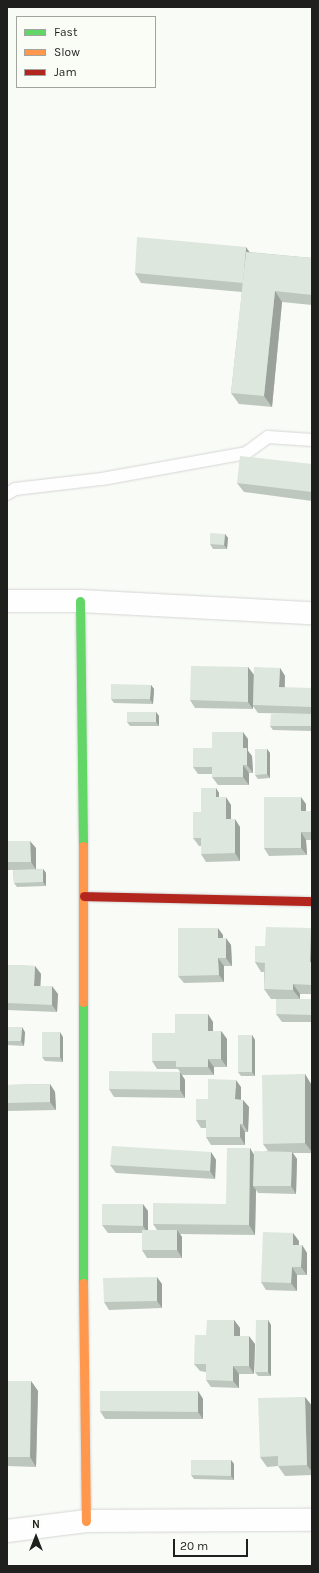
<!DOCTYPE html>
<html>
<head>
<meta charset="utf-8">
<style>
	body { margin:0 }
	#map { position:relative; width:319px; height:1573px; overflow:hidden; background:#f9fbf7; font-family:Karla,sans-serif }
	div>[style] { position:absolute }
	.roads { filter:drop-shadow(0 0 1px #d5d6d4) drop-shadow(0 0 1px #d5d6d4) }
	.lane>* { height:12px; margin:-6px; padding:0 6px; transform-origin:6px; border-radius:6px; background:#fefefe }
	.street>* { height:22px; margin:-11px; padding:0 11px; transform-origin:11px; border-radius:11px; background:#fefefe }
	.fast>* { height:9px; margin:-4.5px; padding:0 4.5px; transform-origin:4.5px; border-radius:4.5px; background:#63d668 }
	.slow>* { height:9px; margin:-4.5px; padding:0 4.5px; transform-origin:4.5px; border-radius:4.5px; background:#ff974d }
	.jam>* { height:9px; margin:-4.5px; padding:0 4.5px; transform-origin:4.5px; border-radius:4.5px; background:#b3261e }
	.wall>* { inset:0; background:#bec7be }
	.shaded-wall>* { inset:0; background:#9ba29b }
	.building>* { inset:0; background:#dde7dd }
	span { translate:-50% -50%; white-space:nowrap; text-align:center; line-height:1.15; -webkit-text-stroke:3px #fafcf6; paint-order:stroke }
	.frame { position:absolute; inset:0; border:8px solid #1f1f1e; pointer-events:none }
	.legend { position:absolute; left:16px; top:16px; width:140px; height:72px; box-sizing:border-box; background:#fafcf6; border:1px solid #a2a4a0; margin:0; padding:5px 7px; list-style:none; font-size:12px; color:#1f1f1e }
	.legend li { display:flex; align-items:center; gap:8px; height:20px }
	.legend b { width:20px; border:1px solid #a2a4a0 }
	.north { position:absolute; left:16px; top:1517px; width:40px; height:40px; -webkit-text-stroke:3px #fafcf6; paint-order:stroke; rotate:0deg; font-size:11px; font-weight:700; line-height:16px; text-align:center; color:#1f1f1e }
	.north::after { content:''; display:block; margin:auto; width:14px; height:18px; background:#1f1f1e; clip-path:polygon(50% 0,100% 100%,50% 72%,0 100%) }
	.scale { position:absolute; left:173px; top:1539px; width:75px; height:18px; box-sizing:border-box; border:2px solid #1f1f1e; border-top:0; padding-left:5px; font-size:12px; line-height:14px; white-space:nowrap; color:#1f1f1e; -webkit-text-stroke:3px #fafcf6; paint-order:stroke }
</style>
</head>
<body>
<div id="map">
	<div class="roads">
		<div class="lane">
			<div style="left:7px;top:494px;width:9px;rotate:-32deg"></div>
			<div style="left:15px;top:489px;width:88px;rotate:-6.6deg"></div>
			<div style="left:102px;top:479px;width:146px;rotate:-10.2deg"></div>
			<div style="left:246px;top:453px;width:27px;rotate:-36deg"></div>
			<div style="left:268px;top:437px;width:44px;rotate:3.9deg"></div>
		</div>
		<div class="street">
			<div style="left:7px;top:601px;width:73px"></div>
			<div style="left:80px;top:601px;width:232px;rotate:3deg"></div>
			<div style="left:7px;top:1531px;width:80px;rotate:-7.2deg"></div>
			<div style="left:86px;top:1521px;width:226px;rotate:-0.3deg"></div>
		</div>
		<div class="fast">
			<div style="left:80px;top:601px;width:245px;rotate:89.3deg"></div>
			<div style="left:83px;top:1283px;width:281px;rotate:-90deg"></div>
		</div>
		<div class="slow">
			<div style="left:83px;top:1002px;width:156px;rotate:-90deg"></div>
			<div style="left:83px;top:1283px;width:238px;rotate:89.3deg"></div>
		</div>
		<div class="jam">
			<div style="left:84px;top:896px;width:228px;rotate:1.3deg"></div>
		</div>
	</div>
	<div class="wall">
		<div style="clip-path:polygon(249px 252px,312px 258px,312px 305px,282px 302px,272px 407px,239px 404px,231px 393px,242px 292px,141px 283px,135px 273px)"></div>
		<div style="clip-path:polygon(312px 464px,312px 501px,244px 492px,237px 483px)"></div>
		<div style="clip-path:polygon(225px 534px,228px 538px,227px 549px,213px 549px,210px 544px)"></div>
		<div style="clip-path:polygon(248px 667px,253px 674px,280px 668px,285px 676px,285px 688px,312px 688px,312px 714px,258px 713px,253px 706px,253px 709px,195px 708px,190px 700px)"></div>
		<div style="clip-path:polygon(151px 685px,154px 689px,153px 704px,114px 703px,111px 699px)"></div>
		<div style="clip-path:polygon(156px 712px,159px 716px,159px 726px,130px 726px,127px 722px)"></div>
		<div style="clip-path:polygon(312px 714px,312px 731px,273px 730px,270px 726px)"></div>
		<div style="clip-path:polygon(248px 739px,248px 751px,252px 756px,253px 773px,249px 773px,249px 785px,218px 785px,212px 777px,212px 774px,198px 774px,193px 767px,212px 748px)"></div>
		<div style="clip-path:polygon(267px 749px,270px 753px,270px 778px,258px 779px,255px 775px)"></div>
		<div style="clip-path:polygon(216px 788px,219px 793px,219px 797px,231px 805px,231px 819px,240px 827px,240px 861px,206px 862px,201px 854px,201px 846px,199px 846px,193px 838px,201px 812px)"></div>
		<div style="clip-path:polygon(306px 804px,306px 811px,312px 811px,312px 840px,306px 840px,307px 855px,269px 856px,264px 848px)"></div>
		<div style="clip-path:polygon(7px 841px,36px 848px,36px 869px,43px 869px,46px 873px,46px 886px,17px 887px,14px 883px,13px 870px,7px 870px)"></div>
		<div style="clip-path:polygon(312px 929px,312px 994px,300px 994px,300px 999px,312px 999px,312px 1022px,282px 1022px,276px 1014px,276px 999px,271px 999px,264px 989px,264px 972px,261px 972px,255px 962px,265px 946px)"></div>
		<div style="clip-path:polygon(223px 935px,223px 938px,231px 945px,232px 966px,224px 966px,224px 982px,184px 983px,178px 976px)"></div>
		<div style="clip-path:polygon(7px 965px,35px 966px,41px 974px,40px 986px,58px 994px,57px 1012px,7px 1010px)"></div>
		<div style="clip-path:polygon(213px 1022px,213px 1031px,221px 1031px,227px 1039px,227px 1067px,214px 1067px,214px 1075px,182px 1075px,178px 1069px,157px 1069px,152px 1061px,175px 1033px)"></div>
		<div style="clip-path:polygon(7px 1027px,25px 1032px,24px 1046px,7px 1045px)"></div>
		<div style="clip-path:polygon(252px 1035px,255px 1040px,255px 1076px,241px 1076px,238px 1072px)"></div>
		<div style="clip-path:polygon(63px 1037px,63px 1062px,45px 1061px,42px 1057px)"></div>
		<div style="clip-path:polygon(180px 1072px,185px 1080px,185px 1098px,114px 1097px,109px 1089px)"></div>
		<div style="clip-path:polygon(305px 1074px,311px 1084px,312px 1153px,293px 1153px,297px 1159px,296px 1194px,258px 1193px,256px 1190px,255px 1235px,180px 1234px,182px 1237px,182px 1258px,147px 1258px,142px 1250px,142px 1233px,108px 1233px,102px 1225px,148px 1211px,148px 1230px,157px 1230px,153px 1224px,226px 1204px,250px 1148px,253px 1154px,268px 1151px,263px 1144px)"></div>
		<div style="clip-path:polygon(50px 1084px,55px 1092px,56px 1110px,7px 1111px,7px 1085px)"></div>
		<div style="clip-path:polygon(241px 1087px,241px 1100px,243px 1100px,249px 1107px,248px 1132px,245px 1132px,245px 1145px,211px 1145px,206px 1137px,206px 1128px,201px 1128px,196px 1120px,208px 1099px)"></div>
		<div style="clip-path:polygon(211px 1152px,216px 1160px,215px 1179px,116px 1173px,110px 1165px)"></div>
		<div style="clip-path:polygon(299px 1241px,299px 1245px,302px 1245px,307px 1253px,307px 1275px,297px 1275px,297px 1291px,266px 1290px,261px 1282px)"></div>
		<div style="clip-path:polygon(162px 1284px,162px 1308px,109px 1310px,104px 1302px)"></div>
		<div style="clip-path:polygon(234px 1320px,240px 1328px,240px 1336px,255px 1344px,254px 1374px,239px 1374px,239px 1388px,211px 1387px,206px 1380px,206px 1372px,200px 1371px,194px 1364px,206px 1335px)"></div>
		<div style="clip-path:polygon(268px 1320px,271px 1325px,271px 1376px,258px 1376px,255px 1372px)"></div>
		<div style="clip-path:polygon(7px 1381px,31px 1381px,38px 1391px,36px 1467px,7px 1466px)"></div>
		<div style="clip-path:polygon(198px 1391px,203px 1399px,203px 1419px,105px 1419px,100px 1411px)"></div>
		<div style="clip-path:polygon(305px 1397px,312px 1406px,312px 1475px,285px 1476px,278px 1466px,267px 1467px,260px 1457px)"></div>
		<div style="clip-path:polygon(231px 1460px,234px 1464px,234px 1480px,194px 1479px,191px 1475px)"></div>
	</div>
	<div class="shaded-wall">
		<div style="clip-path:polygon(246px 247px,253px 257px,243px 283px)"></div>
		<div style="clip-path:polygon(275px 291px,282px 302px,272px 407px,264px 396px)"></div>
		<div style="clip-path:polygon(225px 534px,228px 538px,227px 549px,224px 545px)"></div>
		<div style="clip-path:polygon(248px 667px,254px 675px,253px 709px,248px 702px)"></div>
		<div style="clip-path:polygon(280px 668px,285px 676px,284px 695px,279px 687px)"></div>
		<div style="clip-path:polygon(151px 685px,154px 689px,153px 704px,150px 699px)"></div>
		<div style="clip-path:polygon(156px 712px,159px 716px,159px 726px,156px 722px)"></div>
		<div style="clip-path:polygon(243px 732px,248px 739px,248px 751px,252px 756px,253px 773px,247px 765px,243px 748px)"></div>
		<div style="clip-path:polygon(267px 749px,270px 753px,270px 778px,267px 774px)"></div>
		<div style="clip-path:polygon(243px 765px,249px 773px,249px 785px,243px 777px)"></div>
		<div style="clip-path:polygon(216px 788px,219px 793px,219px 804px,216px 800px)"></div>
		<div style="clip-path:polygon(226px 797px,231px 805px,231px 826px,226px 819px)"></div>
		<div style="clip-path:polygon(301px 797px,306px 804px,306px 818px,301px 811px)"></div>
		<div style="clip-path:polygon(235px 819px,240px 827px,240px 861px,235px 853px)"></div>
		<div style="clip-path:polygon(301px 832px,306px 840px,307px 855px,301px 848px)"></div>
		<div style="clip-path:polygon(30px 841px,36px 848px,36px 870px,31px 862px)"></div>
		<div style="clip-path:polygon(43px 869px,46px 873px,46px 886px,43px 882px)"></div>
		<div style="clip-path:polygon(218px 928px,223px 935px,223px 945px,218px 938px)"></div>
		<div style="clip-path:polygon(311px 928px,312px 929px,312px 965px,310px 962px)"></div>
		<div style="clip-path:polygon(226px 938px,231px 945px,232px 966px,226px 958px)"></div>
		<div style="clip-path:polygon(218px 958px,224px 966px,224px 982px,219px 975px)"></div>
		<div style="clip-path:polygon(35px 966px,41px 974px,40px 993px,34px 986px)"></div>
		<div style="clip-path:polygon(293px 984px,300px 994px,300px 999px,293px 990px)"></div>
		<div style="clip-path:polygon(52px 986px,58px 994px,57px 1012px,52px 1005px)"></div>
		<div style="clip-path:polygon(208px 1014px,213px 1022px,213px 1039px,208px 1031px)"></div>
		<div style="clip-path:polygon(22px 1027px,25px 1032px,24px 1046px,21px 1041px)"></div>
		<div style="clip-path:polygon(221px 1031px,227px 1039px,227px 1067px,221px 1059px)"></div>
		<div style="clip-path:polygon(60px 1032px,63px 1037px,63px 1062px,60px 1057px)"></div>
		<div style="clip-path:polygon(252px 1035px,255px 1040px,255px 1076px,252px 1072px)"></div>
		<div style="clip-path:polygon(208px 1059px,214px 1067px,214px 1075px,208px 1067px)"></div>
		<div style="clip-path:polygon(180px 1072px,185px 1080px,185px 1098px,180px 1090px)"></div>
		<div style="clip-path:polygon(305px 1074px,311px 1084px,312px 1152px,305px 1143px)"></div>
		<div style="clip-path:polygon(236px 1080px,241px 1087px,241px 1107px,235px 1099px)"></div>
		<div style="clip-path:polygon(50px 1084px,55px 1092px,56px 1110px,50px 1102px)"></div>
		<div style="clip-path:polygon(243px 1100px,249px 1107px,248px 1132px,243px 1124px)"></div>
		<div style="clip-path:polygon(240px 1124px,245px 1132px,245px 1145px,240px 1137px)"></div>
		<div style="clip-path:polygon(250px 1148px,256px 1158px,253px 1186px,256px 1190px,255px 1235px,249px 1225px)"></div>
		<div style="clip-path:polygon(211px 1152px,216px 1160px,215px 1179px,210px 1171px)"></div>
		<div style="clip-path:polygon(292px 1152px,297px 1159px,296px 1194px,291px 1186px)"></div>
		<div style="clip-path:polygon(143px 1204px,148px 1211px,148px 1233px,143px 1226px)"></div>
		<div style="clip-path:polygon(177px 1230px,182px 1237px,182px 1258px,177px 1250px)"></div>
		<div style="clip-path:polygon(293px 1233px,299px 1241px,298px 1253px,293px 1245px)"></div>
		<div style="clip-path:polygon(302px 1245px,307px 1253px,307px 1275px,301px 1267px)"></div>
		<div style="clip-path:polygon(292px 1267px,297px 1275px,297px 1291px,291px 1283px)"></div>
		<div style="clip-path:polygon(157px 1277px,162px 1284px,162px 1308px,157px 1301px)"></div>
		<div style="clip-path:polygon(234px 1320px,240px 1328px,240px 1344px,234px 1336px)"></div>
		<div style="clip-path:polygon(268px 1320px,271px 1325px,271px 1376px,268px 1372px)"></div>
		<div style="clip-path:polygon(249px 1336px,255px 1344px,254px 1374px,249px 1366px)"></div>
		<div style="clip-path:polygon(233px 1366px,239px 1374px,239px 1388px,233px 1381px)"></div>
		<div style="clip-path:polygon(31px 1381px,38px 1391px,36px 1467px,30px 1457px)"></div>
		<div style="clip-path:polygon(198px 1391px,203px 1399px,203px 1419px,198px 1412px)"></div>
		<div style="clip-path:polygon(305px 1397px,312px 1406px,312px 1472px,307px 1465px)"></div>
		<div style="clip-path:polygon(231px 1460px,234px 1464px,234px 1480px,231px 1476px)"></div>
	</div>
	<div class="building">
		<div style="clip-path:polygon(137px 237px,246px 247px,243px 283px,135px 273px)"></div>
		<div style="clip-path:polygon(246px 252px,312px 258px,312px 295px,275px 291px,264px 396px,231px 393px)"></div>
		<div style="clip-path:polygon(240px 456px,312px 464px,312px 492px,237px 483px)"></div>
		<div style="clip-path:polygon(210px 533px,225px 534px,224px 545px,210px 544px)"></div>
		<div style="clip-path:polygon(191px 666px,248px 667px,248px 702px,190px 700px)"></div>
		<div style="clip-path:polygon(254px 667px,280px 668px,279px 687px,312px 688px,312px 707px,253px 705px)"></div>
		<div style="clip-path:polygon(111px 684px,151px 685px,150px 699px,111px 699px)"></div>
		<div style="clip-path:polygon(127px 712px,156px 712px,156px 722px,127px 722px)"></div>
		<div style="clip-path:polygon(271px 714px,312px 714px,312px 726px,270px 726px)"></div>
		<div style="clip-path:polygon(212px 732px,243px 732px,243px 748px,247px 748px,247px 765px,243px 765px,243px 777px,212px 777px,212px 767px,193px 767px,193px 748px,212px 748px)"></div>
		<div style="clip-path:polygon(255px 749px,267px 749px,267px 774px,255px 775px)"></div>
		<div style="clip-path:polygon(201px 788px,216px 788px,216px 797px,201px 797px,201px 800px)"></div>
		<div style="clip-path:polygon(201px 797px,226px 797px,226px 819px,235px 819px,235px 853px,201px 854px,201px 838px,193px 838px,193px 812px,201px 812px)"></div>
		<div style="clip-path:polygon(264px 797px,301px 797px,301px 811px,312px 811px,312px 832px,301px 832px,301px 848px,264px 848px)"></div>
		<div style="clip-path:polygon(7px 841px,30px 841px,31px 862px,7px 862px)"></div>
		<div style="clip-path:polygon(43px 869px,43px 882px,14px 883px,13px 870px)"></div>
		<div style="clip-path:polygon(266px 927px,311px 928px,310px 962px,312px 962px,312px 985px,293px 984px,293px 990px,264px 989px,265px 963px,255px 962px,255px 946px,265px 946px)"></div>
		<div style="clip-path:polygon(178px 928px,218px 928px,218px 938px,226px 938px,226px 958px,218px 958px,219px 975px,178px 976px)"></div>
		<div style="clip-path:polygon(7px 965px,35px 966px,34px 986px,52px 986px,52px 1005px,7px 1003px)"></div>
		<div style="clip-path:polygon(276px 999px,312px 999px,312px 1015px,276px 1014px)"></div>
		<div style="clip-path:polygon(175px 1014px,208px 1014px,208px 1031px,221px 1031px,221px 1059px,208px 1059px,208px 1067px,176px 1067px,176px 1061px,152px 1061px,152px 1033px,175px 1033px)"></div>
		<div style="clip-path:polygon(7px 1027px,22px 1027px,21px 1041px,7px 1041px)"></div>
		<div style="clip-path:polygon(42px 1032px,60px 1032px,60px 1057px,42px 1057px)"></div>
		<div style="clip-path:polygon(238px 1035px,252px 1035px,252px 1072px,238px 1072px)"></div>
		<div style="clip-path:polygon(109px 1071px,180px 1072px,180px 1090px,109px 1089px)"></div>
		<div style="clip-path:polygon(305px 1074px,305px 1143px,263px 1144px,262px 1075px)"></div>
		<div style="clip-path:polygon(208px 1079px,236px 1080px,235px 1099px,243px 1100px,243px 1124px,240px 1124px,240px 1137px,206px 1137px,206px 1120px,196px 1120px,196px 1099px,208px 1099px)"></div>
		<div style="clip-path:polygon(50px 1084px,50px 1102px,7px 1103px,7px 1085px)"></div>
		<div style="clip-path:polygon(112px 1146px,211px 1152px,210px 1171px,110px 1165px)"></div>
		<div style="clip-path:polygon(227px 1148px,250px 1148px,249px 1225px,153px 1224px,153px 1203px,226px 1204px)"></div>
		<div style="clip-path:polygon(254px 1151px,292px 1152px,291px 1186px,253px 1186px)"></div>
		<div style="clip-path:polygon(102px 1204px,143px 1204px,143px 1226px,102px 1225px)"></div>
		<div style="clip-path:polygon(142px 1230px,177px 1230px,177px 1250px,142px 1250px)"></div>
		<div style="clip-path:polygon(263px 1232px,293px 1233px,293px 1245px,302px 1245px,301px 1267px,292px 1267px,291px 1283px,261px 1282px)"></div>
		<div style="clip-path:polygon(157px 1277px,157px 1301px,104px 1302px,103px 1278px)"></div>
		<div style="clip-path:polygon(207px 1320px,234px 1320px,234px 1336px,249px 1336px,249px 1366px,233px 1366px,233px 1381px,206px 1380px,206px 1364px,194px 1364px,195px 1335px,206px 1335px)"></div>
		<div style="clip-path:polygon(256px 1320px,268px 1320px,268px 1372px,255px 1372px)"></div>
		<div style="clip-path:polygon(7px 1381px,31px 1381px,30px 1457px,7px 1457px)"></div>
		<div style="clip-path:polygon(100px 1391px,198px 1391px,198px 1412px,100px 1411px)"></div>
		<div style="clip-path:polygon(305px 1397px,307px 1465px,278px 1466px,278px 1456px,260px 1457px,258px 1398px)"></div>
		<div style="clip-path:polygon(191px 1460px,231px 1460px,231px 1476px,191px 1475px)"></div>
	</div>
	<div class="frame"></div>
	<ul class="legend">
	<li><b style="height:5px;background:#63d668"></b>Fast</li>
	<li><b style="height:5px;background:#ff974d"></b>Slow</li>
	<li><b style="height:5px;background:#b3261e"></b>Jam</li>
	</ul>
	<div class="north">N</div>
	<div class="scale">20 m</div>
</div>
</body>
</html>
